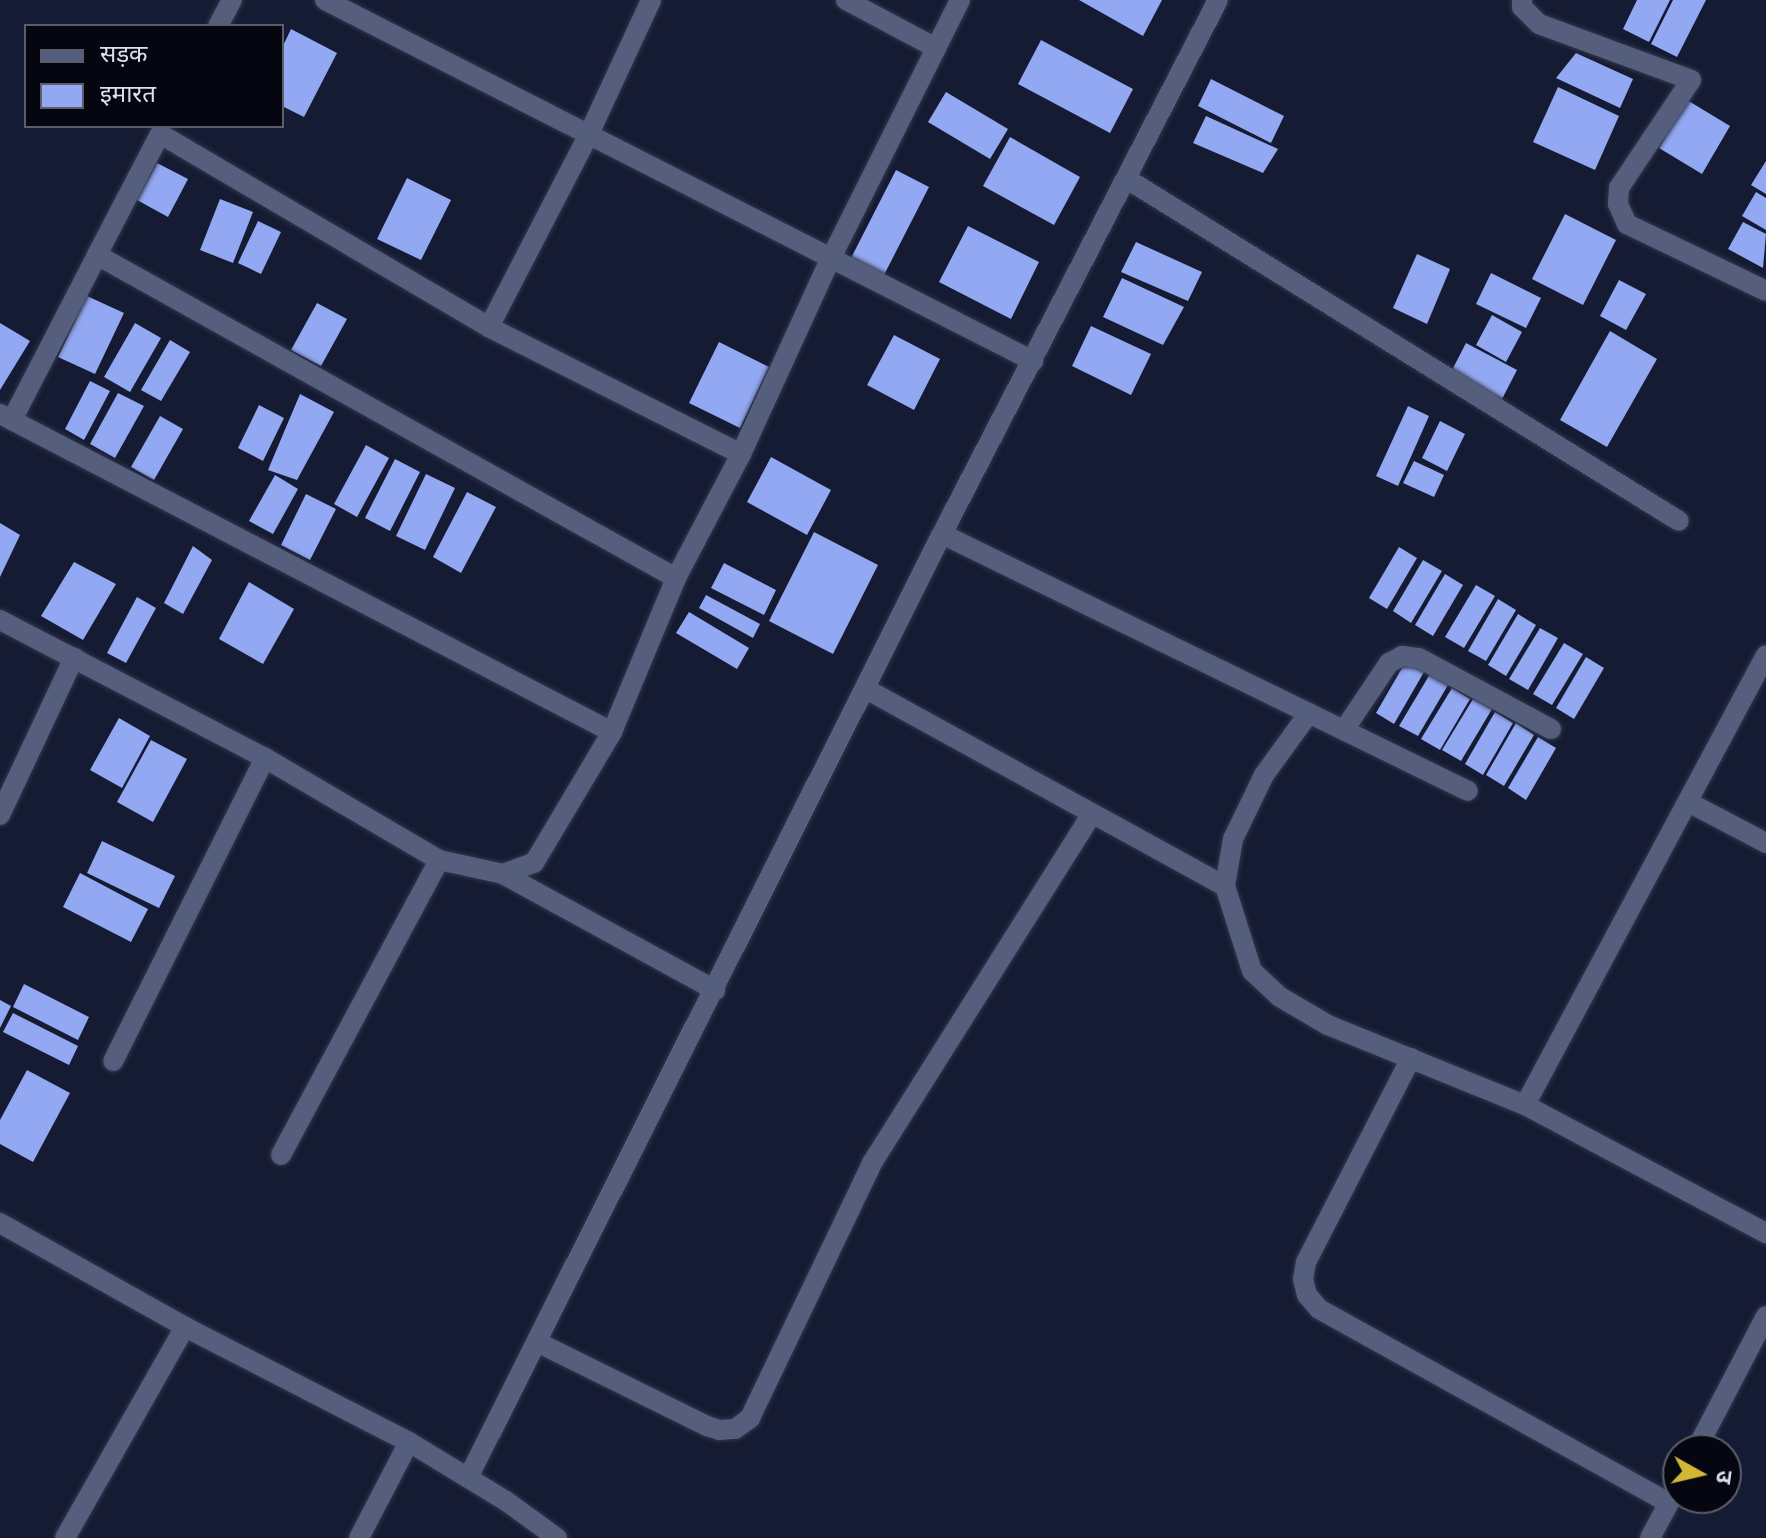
<!DOCTYPE html>
<html>
<head>
<meta charset="utf-8">
<style>
	body { margin:0 }
	#map { position:relative; width:1766px; height:1538px; overflow:hidden; background:#151b32; font-family:"Fira Sans Condensed","Noto Sans Devanagari",sans-serif }
	div>[style] { position:absolute }
	.building>* { inset:0; background:#93a8f2 }
	.roads { filter:drop-shadow(0 0 2px #31374d) drop-shadow(0 0 2px #31374d) }
	.minor>* { height:20px; margin:-10px; padding:0 10px; transform-origin:10px; border-radius:10px; background:#555e7c }
	span { translate:-50% -50%; white-space:nowrap; text-align:center; line-height:1.15; -webkit-text-stroke:8px #050610; paint-order:stroke }
	.legend { position:absolute; left:24px; top:24px; width:260px; height:104px; box-sizing:border-box; background:#050610; border:2px solid #5b5e6a; margin:0; padding:10px 14px; list-style:none; font-size:24px; color:#dbe1f1 }
	.legend li { display:flex; align-items:center; gap:16px; height:40px }
	.legend b { width:40px; border:2px solid #5b5e6a }
	.north { position:absolute; left:1662px; top:1434px; width:80px; height:80px; box-sizing:border-box; background:#050610; border:2px solid #5b5e6a; border-radius:50%; rotate:98deg; font-size:22px; font-weight:700; line-height:32px; text-align:center; color:#dbe1f1 }
	.north::after { content:''; display:block; margin:auto; width:28px; height:36px; background:#d2b736; clip-path:polygon(50% 0,100% 100%,50% 72%,0 100%) }
</style>
</head>
<body>
<div id="map">
	<div class="building">
		<div style="clip-path:polygon(1079px 0,1162px 0,1143px 36px)"></div>
		<div style="clip-path:polygon(1637px 0,1670px 0,1649px 42px,1623px 29px)"></div>
		<div style="clip-path:polygon(1673px 0,1706px 0,1677px 57px,1651px 44px)"></div>
		<div style="clip-path:polygon(291px 29px,337px 53px,304px 117px,282px 106px,282px 48px)"></div>
		<div style="clip-path:polygon(1041px 40px,1133px 89px,1110px 133px,1018px 84px)"></div>
		<div style="clip-path:polygon(1576px 53px,1633px 79px,1620px 108px,1556px 78px)"></div>
		<div style="clip-path:polygon(1211px 79px,1284px 116px,1271px 143px,1198px 106px)"></div>
		<div style="clip-path:polygon(1558px 87px,1619px 116px,1595px 170px,1533px 142px)"></div>
		<div style="clip-path:polygon(946px 92px,1008px 129px,990px 159px,928px 122px)"></div>
		<div style="clip-path:polygon(1687px 100px,1730px 126px,1702px 174px,1659px 148px)"></div>
		<div style="clip-path:polygon(1206px 116px,1278px 149px,1263px 173px,1193px 143px)"></div>
		<div style="clip-path:polygon(1010px 137px,1080px 177px,1054px 225px,983px 186px)"></div>
		<div style="clip-path:polygon(1766px 161px,1766px 194px,1751px 185px)"></div>
		<div style="clip-path:polygon(157px 163px,188px 179px,168px 217px,137px 200px)"></div>
		<div style="clip-path:polygon(896px 170px,929px 187px,883px 277px,850px 260px)"></div>
		<div style="clip-path:polygon(407px 178px,451px 200px,421px 260px,377px 239px)"></div>
		<div style="clip-path:polygon(1756px 192px,1766px 198px,1766px 230px,1742px 216px)"></div>
		<div style="clip-path:polygon(220px 199px,253px 212px,233px 263px,200px 250px)"></div>
		<div style="clip-path:polygon(1565px 214px,1616px 240px,1583px 305px,1532px 279px)"></div>
		<div style="clip-path:polygon(258px 221px,281px 232px,261px 274px,238px 263px)"></div>
		<div style="clip-path:polygon(1743px 222px,1766px 234px,1763px 268px,1728px 249px)"></div>
		<div style="clip-path:polygon(968px 226px,1039px 262px,1011px 319px,939px 282px)"></div>
		<div style="clip-path:polygon(1136px 242px,1202px 272px,1188px 301px,1121px 272px)"></div>
		<div style="clip-path:polygon(1417px 254px,1450px 269px,1427px 324px,1393px 308px)"></div>
		<div style="clip-path:polygon(1491px 273px,1541px 298px,1526px 328px,1476px 304px)"></div>
		<div style="clip-path:polygon(1122px 278px,1184px 307px,1163px 345px,1103px 317px)"></div>
		<div style="clip-path:polygon(1619px 280px,1646px 294px,1626px 330px,1600px 316px)"></div>
		<div style="clip-path:polygon(87px 296px,124px 313px,95px 374px,58px 357px)"></div>
		<div style="clip-path:polygon(317px 303px,347px 319px,321px 366px,291px 350px)"></div>
		<div style="clip-path:polygon(1492px 315px,1522px 332px,1506px 362px,1476px 345px)"></div>
		<div style="clip-path:polygon(0 323px,30px 341px,0 390px)"></div>
		<div style="clip-path:polygon(135px 323px,161px 338px,130px 392px,104px 377px)"></div>
		<div style="clip-path:polygon(1091px 326px,1151px 354px,1131px 395px,1072px 366px)"></div>
		<div style="clip-path:polygon(1610px 331px,1657px 359px,1607px 447px,1560px 420px)"></div>
		<div style="clip-path:polygon(894px 335px,940px 359px,914px 410px,867px 385px)"></div>
		<div style="clip-path:polygon(170px 340px,190px 352px,161px 401px,141px 390px)"></div>
		<div style="clip-path:polygon(719px 342px,769px 367px,740px 428px,689px 403px)"></div>
		<div style="clip-path:polygon(1466px 343px,1517px 370px,1502px 399px,1451px 372px)"></div>
		<div style="clip-path:polygon(90px 381px,110px 391px,84px 440px,65px 429px)"></div>
		<div style="clip-path:polygon(118px 393px,144px 406px,115px 458px,90px 444px)"></div>
		<div style="clip-path:polygon(300px 394px,334px 412px,297px 480px,268px 470px)"></div>
		<div style="clip-path:polygon(259px 405px,284px 418px,263px 461px,238px 448px)"></div>
		<div style="clip-path:polygon(1408px 406px,1429px 416px,1398px 486px,1376px 476px)"></div>
		<div style="clip-path:polygon(160px 416px,183px 429px,154px 480px,131px 467px)"></div>
		<div style="clip-path:polygon(1440px 421px,1465px 434px,1447px 471px,1422px 458px)"></div>
		<div style="clip-path:polygon(366px 445px,389px 458px,357px 517px,334px 504px)"></div>
		<div style="clip-path:polygon(771px 457px,831px 490px,807px 535px,747px 502px)"></div>
		<div style="clip-path:polygon(395px 459px,420px 472px,390px 531px,365px 518px)"></div>
		<div style="clip-path:polygon(1414px 461px,1444px 475px,1434px 497px,1403px 483px)"></div>
		<div style="clip-path:polygon(426px 474px,455px 488px,425px 550px,396px 536px)"></div>
		<div style="clip-path:polygon(275px 475px,298px 489px,273px 534px,249px 521px)"></div>
		<div style="clip-path:polygon(467px 492px,496px 507px,461px 573px,433px 557px)"></div>
		<div style="clip-path:polygon(306px 494px,336px 509px,310px 560px,281px 545px)"></div>
		<div style="clip-path:polygon(0 523px,20px 535px,0 577px)"></div>
		<div style="clip-path:polygon(814px 532px,878px 565px,833px 654px,769px 621px)"></div>
		<div style="clip-path:polygon(193px 546px,212px 560px,183px 614px,164px 603px)"></div>
		<div style="clip-path:polygon(1399px 547px,1417px 558px,1387px 609px,1369px 598px)"></div>
		<div style="clip-path:polygon(1423px 560px,1442px 571px,1411px 623px,1393px 611px)"></div>
		<div style="clip-path:polygon(74px 562px,116px 584px,83px 640px,41px 616px)"></div>
		<div style="clip-path:polygon(724px 563px,776px 590px,764px 615px,711px 588px)"></div>
		<div style="clip-path:polygon(1445px 574px,1463px 585px,1433px 636px,1415px 625px)"></div>
		<div style="clip-path:polygon(249px 582px,294px 609px,263px 664px,219px 639px)"></div>
		<div style="clip-path:polygon(1476px 585px,1495px 596px,1464px 648px,1445px 637px)"></div>
		<div style="clip-path:polygon(706px 595px,760px 624px,753px 638px,699px 608px)"></div>
		<div style="clip-path:polygon(137px 597px,156px 608px,126px 663px,107px 653px)"></div>
		<div style="clip-path:polygon(1498px 599px,1516px 610px,1486px 661px,1468px 651px)"></div>
		<div style="clip-path:polygon(689px 612px,749px 648px,737px 669px,676px 633px)"></div>
		<div style="clip-path:polygon(1518px 614px,1536px 625px,1506px 676px,1488px 665px)"></div>
		<div style="clip-path:polygon(1540px 628px,1558px 638px,1528px 690px,1509px 679px)"></div>
		<div style="clip-path:polygon(1564px 643px,1583px 654px,1552px 705px,1533px 694px)"></div>
		<div style="clip-path:polygon(1586px 657px,1604px 668px,1574px 719px,1556px 708px)"></div>
		<div style="clip-path:polygon(1406px 661px,1424px 672px,1394px 724px,1376px 713px)"></div>
		<div style="clip-path:polygon(1430px 674px,1448px 685px,1418px 736px,1399px 726px)"></div>
		<div style="clip-path:polygon(1452px 688px,1470px 699px,1440px 750px,1421px 739px)"></div>
		<div style="clip-path:polygon(1473px 699px,1492px 709px,1461px 761px,1442px 750px)"></div>
		<div style="clip-path:polygon(1495px 712px,1513px 723px,1483px 775px,1465px 764px)"></div>
		<div style="clip-path:polygon(119px 718px,150px 736px,122px 788px,90px 770px)"></div>
		<div style="clip-path:polygon(1516px 723px,1534px 735px,1504px 786px,1486px 775px)"></div>
		<div style="clip-path:polygon(1538px 737px,1556px 748px,1526px 800px,1508px 788px)"></div>
		<div style="clip-path:polygon(151px 740px,187px 759px,153px 822px,117px 802px)"></div>
		<div style="clip-path:polygon(102px 841px,175px 876px,159px 908px,87px 873px)"></div>
		<div style="clip-path:polygon(80px 873px,148px 909px,131px 942px,63px 907px)"></div>
		<div style="clip-path:polygon(24px 984px,89px 1017px,78px 1040px,13px 1007px)"></div>
		<div style="clip-path:polygon(0 1000px,11px 1006px,0 1028px)"></div>
		<div style="clip-path:polygon(13px 1013px,78px 1046px,69px 1065px,3px 1032px)"></div>
		<div style="clip-path:polygon(27px 1070px,70px 1093px,33px 1162px,0 1144px,0 1120px)"></div>
	</div>
	<div class="roads">
		<div class="minor">
			<div style="left:325px;top:0;width:795px;rotate:27.02deg"></div>
			<div style="left:846px;top:0;width:102px;rotate:28.1deg"></div>
			<div style="left:936px;top:48px;width:54px;rotate:-63.4deg"></div>
			<div style="left:1522px;top:0;width:7px;rotate:90deg"></div>
			<div style="left:1522px;top:7px;width:24px;rotate:45deg"></div>
			<div style="left:1539px;top:24px;width:162px;rotate:20.2deg"></div>
			<div style="left:1691px;top:80px;width:130px;rotate:123.7deg"></div>
			<div style="left:1619px;top:188px;width:16px;rotate:94deg"></div>
			<div style="left:1618px;top:204px;width:22px;rotate:66deg"></div>
			<div style="left:1627px;top:224px;width:154px;rotate:25.7deg"></div>
			<div style="left:218px;top:26px;width:30px;rotate:-62deg"></div>
			<div style="left:1127px;top:179px;width:649px;rotate:31.78deg"></div>
			<div style="left:489px;top:327px;width:215px;rotate:-62.6deg"></div>
			<div style="left:588px;top:136px;width:150px;rotate:-65.1deg"></div>
			<div style="left:0;top:414px;width:690px;rotate:27.46deg"></div>
			<div style="left:612px;top:732px;width:167px;rotate:-67.4deg"></div>
			<div style="left:12px;top:420px;width:186px;rotate:-62.7deg"></div>
			<div style="left:741px;top:454px;width:282px;rotate:-153.3deg"></div>
			<div style="left:489px;top:327px;width:381px;rotate:-149.6deg"></div>
			<div style="left:160px;top:134px;width:136px;rotate:117.5deg"></div>
			<div style="left:97px;top:255px;width:663px;rotate:29.16deg"></div>
			<div style="left:676px;top:578px;width:140px;rotate:-62.3deg"></div>
			<div style="left:741px;top:454px;width:213px;rotate:-65.4deg"></div>
			<div style="left:830px;top:260px;width:237px;rotate:-63.4deg"></div>
			<div style="left:942px;top:534px;width:585px;rotate:26.04deg"></div>
			<div style="left:0;top:620px;width:299px;rotate:27.5deg"></div>
			<div style="left:265px;top:758px;width:339px;rotate:116.6deg"></div>
			<div style="left:866px;top:689px;width:409px;rotate:28.8deg"></div>
			<div style="left:1309px;top:713px;width:77px;rotate:126deg"></div>
			<div style="left:1264px;top:775px;width:71px;rotate:115.8deg"></div>
			<div style="left:1233px;top:839px;width:48px;rotate:99.7deg"></div>
			<div style="left:1225px;top:886px;width:89px;rotate:72.4deg"></div>
			<div style="left:1252px;top:971px;width:38px;rotate:43deg"></div>
			<div style="left:1280px;top:997px;width:56px;rotate:30.3deg"></div>
			<div style="left:1328px;top:1025px;width:213px;rotate:22.1deg"></div>
			<div style="left:1525px;top:1105px;width:510px;rotate:-61.83deg"></div>
			<div style="left:1344px;top:730px;width:81px;rotate:-56.1deg"></div>
			<div style="left:1389px;top:663px;width:15px;rotate:-28deg"></div>
			<div style="left:1402px;top:656px;width:17px;rotate:7deg"></div>
			<div style="left:1419px;top:658px;width:150px;rotate:28.3deg"></div>
			<div style="left:265px;top:758px;width:202px;rotate:30.4deg"></div>
			<div style="left:439px;top:860px;width:66px;rotate:12.3deg"></div>
			<div style="left:503px;top:874px;width:33px;rotate:-20deg"></div>
			<div style="left:534px;top:863px;width:152px;rotate:-59.2deg"></div>
			<div style="left:1688px;top:802px;width:88px;rotate:27.7deg"></div>
			<div style="left:0;top:815px;width:174px;rotate:-64.8deg"></div>
			<div style="left:503px;top:874px;width:242px;rotate:28.7deg"></div>
			<div style="left:1411px;top:1058px;width:229px;rotate:117.2deg"></div>
			<div style="left:1306px;top:1262px;width:17px;rotate:100deg"></div>
			<div style="left:1303px;top:1279px;width:16px;rotate:76deg"></div>
			<div style="left:1307px;top:1295px;width:18px;rotate:49deg"></div>
			<div style="left:1319px;top:1309px;width:400px;rotate:29deg"></div>
			<div style="left:1525px;top:1105px;width:273px;rotate:28deg"></div>
			<div style="left:281px;top:1155px;width:335px;rotate:-61.8deg"></div>
			<div style="left:0;top:1223px;width:212px;rotate:29.3deg"></div>
			<div style="left:185px;top:1327px;width:252px;rotate:27.2deg"></div>
			<div style="left:409px;top:1442px;width:114px;rotate:31.3deg"></div>
			<div style="left:506px;top:1501px;width:63px;rotate:36deg"></div>
			<div style="left:537px;top:1342px;width:190px;rotate:26.3deg"></div>
			<div style="left:707px;top:1426px;width:13px;rotate:18deg"></div>
			<div style="left:719px;top:1430px;width:16px;rotate:-4deg"></div>
			<div style="left:735px;top:1429px;width:19px;rotate:-36deg"></div>
			<div style="left:750px;top:1418px;width:283px;rotate:-64.4deg"></div>
			<div style="left:872px;top:1163px;width:413px;rotate:-57.8deg"></div>
			<div style="left:1696px;top:1450px;width:151px;rotate:-62.4deg"></div>
			<div style="left:468px;top:1478px;width:1056px;rotate:-63.34deg"></div>
			<div style="left:942px;top:534px;width:601px;rotate:-62.67deg"></div>
			<div style="left:65px;top:1538px;width:243px;rotate:-60.4deg"></div>
			<div style="left:359px;top:1538px;width:108px;rotate:-62.5deg"></div>
			<div style="left:1650px;top:1538px;width:59px;rotate:-61.7deg"></div>
		</div>
	</div>
	<ul class="legend">
	<li><b style="height:10px;background:#555e7c"></b>सड़क</li>
	<li><b style="height:22px;background:#93a8f2"></b>इमारत</li>
	</ul>
	<div class="north">उ</div>
</div>
</body>
</html>
